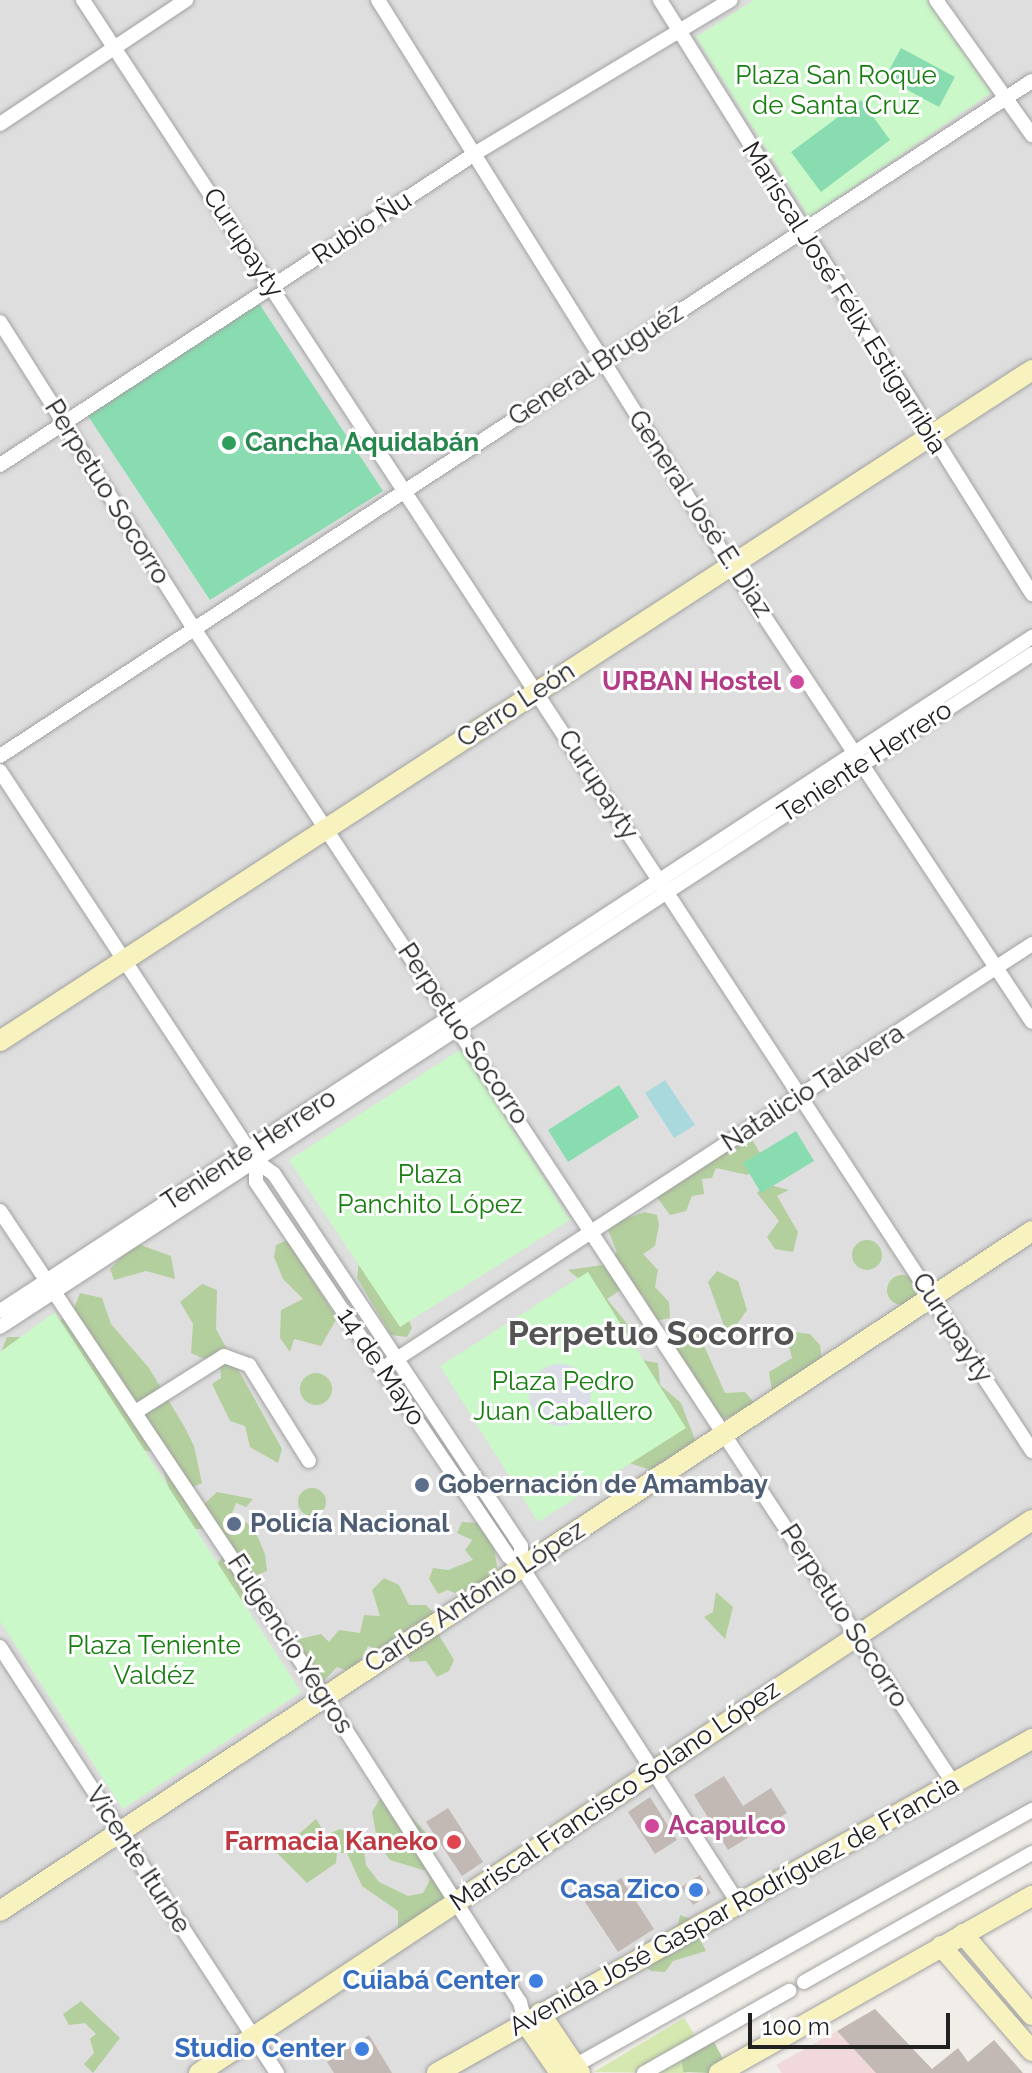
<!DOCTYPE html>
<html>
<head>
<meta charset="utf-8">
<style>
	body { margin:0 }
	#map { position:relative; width:1032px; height:2073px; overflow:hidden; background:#f1ede8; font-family:Raleway,sans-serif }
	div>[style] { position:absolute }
	.residential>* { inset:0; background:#dfdede }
	.commercial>* { inset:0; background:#f1d8db }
	.grass>* { inset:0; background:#d4e8b0 }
	.forest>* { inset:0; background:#b4cf9e }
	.round { border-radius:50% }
	.park>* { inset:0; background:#cbf8c8 }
	.pitch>* { inset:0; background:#89dcb0 }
	.plaza>* { inset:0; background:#dcdee7 }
	.water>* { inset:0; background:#aad9dd }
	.building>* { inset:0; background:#c2b8b4 }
	.roads { filter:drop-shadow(0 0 2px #a2a2a2) drop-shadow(0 0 2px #a2a2a2) }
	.street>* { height:14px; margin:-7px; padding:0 7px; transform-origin:7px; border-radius:7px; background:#fff }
	.secondary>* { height:20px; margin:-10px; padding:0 10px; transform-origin:10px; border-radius:10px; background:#f8f2bf }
	.dots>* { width:22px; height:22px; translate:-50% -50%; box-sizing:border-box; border:4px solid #fff; border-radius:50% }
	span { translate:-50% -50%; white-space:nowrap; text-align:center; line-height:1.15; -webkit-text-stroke:6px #fff; paint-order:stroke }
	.park-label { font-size:26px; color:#177e10 }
	.street-label { font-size:26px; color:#212121 }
	.leisure-label { font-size:26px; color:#27864d; font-weight:700 }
	.left { translate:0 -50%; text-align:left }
	.hotel-label { font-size:26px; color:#b23c85; font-weight:700 }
	.right { translate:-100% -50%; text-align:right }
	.service-label { font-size:26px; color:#4e5e75; font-weight:700 }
	.health-label { font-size:26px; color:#be3a42; font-weight:700 }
	.shop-label { font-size:26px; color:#366cbe; font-weight:700 }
	.district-label { font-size:34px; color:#545454; font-weight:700 }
	.scale { position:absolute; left:748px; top:2013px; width:202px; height:36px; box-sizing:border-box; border:4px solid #212121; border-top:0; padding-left:10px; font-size:24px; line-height:28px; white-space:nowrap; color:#212121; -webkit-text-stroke:6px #fff; paint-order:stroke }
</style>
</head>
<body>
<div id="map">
	<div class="residential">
		<div style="clip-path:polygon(0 0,1032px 0,1032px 1805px,554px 2073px,0 2073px)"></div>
	</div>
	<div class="commercial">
		<div style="clip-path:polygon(837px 2031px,876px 2073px,782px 2073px,776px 2065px)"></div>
	</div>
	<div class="grass">
		<div style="clip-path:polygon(684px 2018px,710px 2059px,686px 2073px,594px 2072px)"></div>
	</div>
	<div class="forest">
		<div style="clip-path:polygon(749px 1134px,760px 1153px,748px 1175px,716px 1168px,712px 1178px,702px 1179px,704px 1194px,692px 1196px,686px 1211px,670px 1215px,656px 1196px)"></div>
		<div style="clip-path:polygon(766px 1184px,789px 1190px,777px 1196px,798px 1232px,793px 1252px,775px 1249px,767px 1237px,779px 1221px,757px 1193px)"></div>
		<div style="clip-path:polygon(645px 1212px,657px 1215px,659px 1225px,655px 1246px,643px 1254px,658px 1270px,655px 1287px,669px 1302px,670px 1318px,655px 1321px,643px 1295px,628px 1285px,607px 1299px,638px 1337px,630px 1344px,637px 1359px,658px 1363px,660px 1385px,681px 1403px,697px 1445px,654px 1471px,623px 1461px,583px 1282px,568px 1270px,609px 1264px,617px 1252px,606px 1225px)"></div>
		<div class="round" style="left:852px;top:1240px;width:30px;height:30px"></div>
		<div style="clip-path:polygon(287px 1240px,337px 1318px,321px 1346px,294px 1339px,290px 1352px,280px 1338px,281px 1310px,303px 1299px,283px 1279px,274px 1257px,276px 1245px)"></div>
		<div style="clip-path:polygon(135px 1243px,171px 1256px,175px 1279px,146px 1271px,114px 1280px,110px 1269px)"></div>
		<div style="clip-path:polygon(359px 1261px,406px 1312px,412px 1328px,407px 1337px,391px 1335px,357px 1278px)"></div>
		<div style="clip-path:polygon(717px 1271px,738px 1281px,747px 1310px,728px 1337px,708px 1282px)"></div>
		<div class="round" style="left:887px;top:1275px;width:30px;height:30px"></div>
		<div style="clip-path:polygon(202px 1284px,217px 1290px,216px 1329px,282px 1449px,278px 1463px,250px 1447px,245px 1426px,230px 1421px,212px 1384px,221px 1378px,220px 1366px,191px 1353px,193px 1324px,180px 1302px)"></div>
		<div style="clip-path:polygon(80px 1293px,102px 1298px,111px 1324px,149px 1368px,184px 1426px,194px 1446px,202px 1483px,191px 1488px,201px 1507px,217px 1492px,253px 1499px,246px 1507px,236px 1503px,232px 1513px,254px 1528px,265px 1554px,267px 1571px,247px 1579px,250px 1604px,245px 1606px,213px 1571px,225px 1552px,212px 1529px,195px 1529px,171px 1495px,157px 1452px,146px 1451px,0 1355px,7px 1337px,24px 1337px,72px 1314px)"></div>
		<div style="clip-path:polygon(679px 1326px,698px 1332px,725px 1393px,745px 1392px,756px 1405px,722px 1420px,668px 1339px)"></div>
		<div style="clip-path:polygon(793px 1332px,810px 1334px,820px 1345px,823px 1368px,772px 1392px,769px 1372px,792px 1358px,787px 1339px)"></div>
		<div class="round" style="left:300px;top:1373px;width:32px;height:32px"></div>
		<div class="round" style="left:298px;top:1488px;width:28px;height:28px"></div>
		<div style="clip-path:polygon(462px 1522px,480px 1523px,494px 1547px,498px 1573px,463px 1597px,448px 1590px,438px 1594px,429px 1579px,433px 1568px,448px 1570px,473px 1560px,465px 1550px,472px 1540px,457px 1533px)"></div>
		<div style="clip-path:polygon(384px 1578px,399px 1585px,409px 1605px,426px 1605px,437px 1616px,413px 1625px,384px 1652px,368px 1646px,354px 1673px,337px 1667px,322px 1683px,297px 1644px,299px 1639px,321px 1634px,329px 1642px,339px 1630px,360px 1633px,364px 1615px,380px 1616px,372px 1590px)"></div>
		<div style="clip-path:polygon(716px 1592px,733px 1607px,725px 1639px,704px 1617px,713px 1612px)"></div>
		<div style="clip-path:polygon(437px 1632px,454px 1660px,449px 1671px,437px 1677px,426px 1661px,410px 1662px,406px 1652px)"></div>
		<div style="clip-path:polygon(392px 1796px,428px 1835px,451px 1898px,398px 1929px,398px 1911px,362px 1886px,347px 1853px,337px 1853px,336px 1863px,307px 1883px,277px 1853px,316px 1819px,326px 1835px,340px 1829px,362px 1836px,366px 1865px,379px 1882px,408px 1896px,423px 1893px,430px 1880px,426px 1871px,390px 1860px,378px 1844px,372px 1812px,381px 1797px)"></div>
		<div style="clip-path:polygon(680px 1915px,691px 1919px,706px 1951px,673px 1961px,665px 1972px,651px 1971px,645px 1966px,677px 1930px)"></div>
		<div style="clip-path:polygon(81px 2001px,120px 2038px,93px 2073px,84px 2064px,94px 2053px,90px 2039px,96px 2034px,85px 2023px,69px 2025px,63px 2014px)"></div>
		<div style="clip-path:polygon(713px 2040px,724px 2061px,710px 2073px,683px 2072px,682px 2061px)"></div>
	</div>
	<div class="park">
		<div style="clip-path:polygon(754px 0,927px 0,991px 93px,809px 217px,696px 37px)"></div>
		<div style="clip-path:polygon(461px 1049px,570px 1220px,400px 1327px,289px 1160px)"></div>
		<div style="clip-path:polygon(588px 1272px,686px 1428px,538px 1522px,440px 1366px)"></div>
		<div style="clip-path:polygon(55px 1312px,301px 1692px,123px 1809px,0 1621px,0 1352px)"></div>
	</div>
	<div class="pitch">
		<div style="clip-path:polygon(901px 48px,955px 77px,939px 107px,885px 78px)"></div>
		<div style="clip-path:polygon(861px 100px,890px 140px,821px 192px,791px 152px)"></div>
		<div style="clip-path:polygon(256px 299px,383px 491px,210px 600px,84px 410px)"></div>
		<div style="clip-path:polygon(619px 1085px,639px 1117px,568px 1162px,548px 1130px)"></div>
		<div style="clip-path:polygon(796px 1131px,814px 1161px,761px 1193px,743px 1163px)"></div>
	</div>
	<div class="plaza">
		<div class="round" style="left:529px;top:1364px;width:62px;height:62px"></div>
	</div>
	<div class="water">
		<div style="clip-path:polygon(665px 1080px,695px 1125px,674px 1138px,645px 1093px)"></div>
	</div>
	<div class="building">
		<div style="clip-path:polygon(724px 1776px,743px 1806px,771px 1788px,787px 1813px,728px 1850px,694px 1795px)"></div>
		<div style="clip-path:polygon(650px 1797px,677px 1840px,655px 1854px,628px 1812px)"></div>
		<div style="clip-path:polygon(448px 1808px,483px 1862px,462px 1876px,426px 1822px)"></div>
		<div style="clip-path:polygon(700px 1875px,711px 1893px,693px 1905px,681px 1887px)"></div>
		<div style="clip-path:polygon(621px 1878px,654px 1929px,618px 1952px,585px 1902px)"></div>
		<div style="clip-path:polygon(875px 2009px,932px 2069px,958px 2048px,968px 2062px,994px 2040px,1023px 2073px,876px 2073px,837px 2031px)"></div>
		<div style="clip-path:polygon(369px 2035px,392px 2073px,334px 2073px,327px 2062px)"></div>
	</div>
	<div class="roads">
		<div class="street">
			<div style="left:83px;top:0;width:1734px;rotate:56.81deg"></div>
			<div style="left:378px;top:0;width:667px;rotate:58.05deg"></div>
			<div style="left:731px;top:566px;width:546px;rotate:56.57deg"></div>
			<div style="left:660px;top:0;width:701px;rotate:57.94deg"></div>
			<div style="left:936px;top:0;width:166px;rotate:54.6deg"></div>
			<div style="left:0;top:124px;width:224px;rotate:-33.7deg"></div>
			<div style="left:0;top:322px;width:361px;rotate:57.7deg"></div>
			<div style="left:193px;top:627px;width:1385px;rotate:56.67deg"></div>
			<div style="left:0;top:465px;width:569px;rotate:-33.24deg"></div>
			<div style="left:476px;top:153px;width:297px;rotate:-31deg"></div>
			<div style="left:0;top:756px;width:1233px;rotate:-33.19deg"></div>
			<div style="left:0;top:771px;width:463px;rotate:56.7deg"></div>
			<div style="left:0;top:1211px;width:583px;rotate:56.26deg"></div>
			<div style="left:324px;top:1696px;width:363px;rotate:57.4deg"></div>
			<div style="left:520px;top:2002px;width:21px;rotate:76deg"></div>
			<div style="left:0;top:1311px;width:1233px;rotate:-33.15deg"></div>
			<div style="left:0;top:1327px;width:1232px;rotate:-33.11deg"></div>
			<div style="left:389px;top:1364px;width:768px;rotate:-33.15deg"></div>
			<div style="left:137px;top:1411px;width:103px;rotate:-32.3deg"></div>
			<div style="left:224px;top:1356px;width:27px;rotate:20deg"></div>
			<div style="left:249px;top:1365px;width:113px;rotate:58deg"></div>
			<div style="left:521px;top:1566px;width:20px;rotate:-90deg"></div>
			<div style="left:521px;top:1546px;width:447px;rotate:-123.6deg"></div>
			<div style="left:274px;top:1174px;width:22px;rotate:-144deg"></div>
			<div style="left:256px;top:1161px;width:21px;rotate:90deg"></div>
			<div style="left:256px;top:1182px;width:451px;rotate:56deg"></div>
			<div style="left:508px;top:1556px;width:16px;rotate:38deg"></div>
			<div style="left:521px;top:1566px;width:402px;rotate:57.2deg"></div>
			<div style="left:0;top:1647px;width:508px;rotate:56.97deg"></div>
			<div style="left:804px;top:1982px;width:262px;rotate:-29.5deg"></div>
			<div style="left:569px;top:2069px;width:531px;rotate:-29.22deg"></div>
			<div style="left:644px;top:2073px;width:167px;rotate:-29.5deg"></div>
		</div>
		<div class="secondary">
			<div style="left:0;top:1041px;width:1231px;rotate:-33.03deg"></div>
			<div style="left:0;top:1911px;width:1236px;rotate:-33.38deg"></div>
			<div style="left:963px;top:1934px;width:106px;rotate:49.6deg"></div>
			<div style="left:941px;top:1946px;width:139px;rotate:49.1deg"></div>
			<div style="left:540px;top:2013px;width:72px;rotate:56.3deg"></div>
			<div style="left:525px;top:2022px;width:62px;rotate:55.5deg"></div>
			<div style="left:199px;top:2073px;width:1000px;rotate:-33.58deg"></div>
			<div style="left:437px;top:2073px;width:682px;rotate:-29.31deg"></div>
			<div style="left:719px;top:2073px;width:360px;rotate:-29.5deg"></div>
		</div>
	</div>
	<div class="dots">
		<div style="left:229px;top:443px;background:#2e9e5b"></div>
		<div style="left:797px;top:682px;background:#d1479c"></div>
		<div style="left:422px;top:1485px;background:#5c6f8a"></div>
		<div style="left:234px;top:1524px;background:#5c6f8a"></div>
		<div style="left:652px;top:1826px;background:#d1479c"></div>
		<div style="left:454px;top:1842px;background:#e0444e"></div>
		<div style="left:696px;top:1890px;background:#3f7fe0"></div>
		<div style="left:536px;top:1981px;background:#3f7fe0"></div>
		<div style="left:362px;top:2049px;background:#3f7fe0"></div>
	</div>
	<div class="park-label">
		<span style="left:836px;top:91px">Plaza San Roque<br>de Santa Cruz</span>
		<span style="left:430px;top:1190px">Plaza<br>Panchito López</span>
		<span style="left:563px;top:1397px">Plaza Pedro<br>Juan Caballero</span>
		<span style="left:154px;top:1661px">Plaza Teniente<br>Valdéz</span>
	</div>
	<div class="street-label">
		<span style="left:362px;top:228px;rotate:-33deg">Rubio Ñu</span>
		<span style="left:243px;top:243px;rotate:57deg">Curupayty</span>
		<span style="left:844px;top:298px;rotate:58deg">Mariscal José Félix Estigarribia</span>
		<span style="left:596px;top:365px;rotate:-33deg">General Bruguéz</span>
		<span style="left:107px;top:492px;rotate:58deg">Perpetuo Socorro</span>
		<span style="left:700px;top:514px;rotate:57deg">General José E. Diaz</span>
		<span style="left:516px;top:705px;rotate:-33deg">Cerro León</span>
		<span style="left:865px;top:762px;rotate:-33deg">Teniente Herrero</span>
		<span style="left:598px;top:785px;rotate:57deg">Curupayty</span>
		<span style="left:463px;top:1034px;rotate:56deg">Perpetuo Socorro</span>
		<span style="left:813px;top:1088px;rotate:-33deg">Natalicio Talavera</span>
		<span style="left:249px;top:1150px;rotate:-33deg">Teniente Herrero</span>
		<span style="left:952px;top:1328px;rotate:57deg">Curupayty</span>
		<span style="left:381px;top:1367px;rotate:56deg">14 de Mayo</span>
		<span style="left:475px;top:1597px;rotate:-33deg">Carlos Antônio López</span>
		<span style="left:844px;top:1616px;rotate:57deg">Perpetuo Socorro</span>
		<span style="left:290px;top:1644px;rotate:57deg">Fulgencio Yegros</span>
		<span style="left:615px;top:1796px;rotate:-34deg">Mariscal Francisco Solano López</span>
		<span style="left:138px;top:1860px;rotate:57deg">Vicente Iturbe</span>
		<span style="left:734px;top:1906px;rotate:-29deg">Avenida José Gaspar Rodríguez de Francia</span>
	</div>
	<div class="leisure-label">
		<span class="left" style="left:245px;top:443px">Cancha Aquidabán</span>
	</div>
	<div class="hotel-label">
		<span class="right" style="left:781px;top:682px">URBAN Hostel</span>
		<span class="left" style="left:668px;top:1826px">Acapulco</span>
	</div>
	<div class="service-label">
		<span class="left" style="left:438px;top:1485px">Gobernación de Amambay</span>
		<span class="left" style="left:250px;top:1524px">Policía Nacional</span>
	</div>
	<div class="health-label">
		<span class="right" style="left:438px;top:1842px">Farmacia Kaneko</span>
	</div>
	<div class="shop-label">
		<span class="right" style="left:680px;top:1890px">Casa Zico</span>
		<span class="right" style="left:520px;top:1981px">Cuiabá Center</span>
		<span class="right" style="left:346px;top:2049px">Studio Center</span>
	</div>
	<div class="district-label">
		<span style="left:651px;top:1334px">Perpetuo Socorro</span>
	</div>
	<div class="scale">100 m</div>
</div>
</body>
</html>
